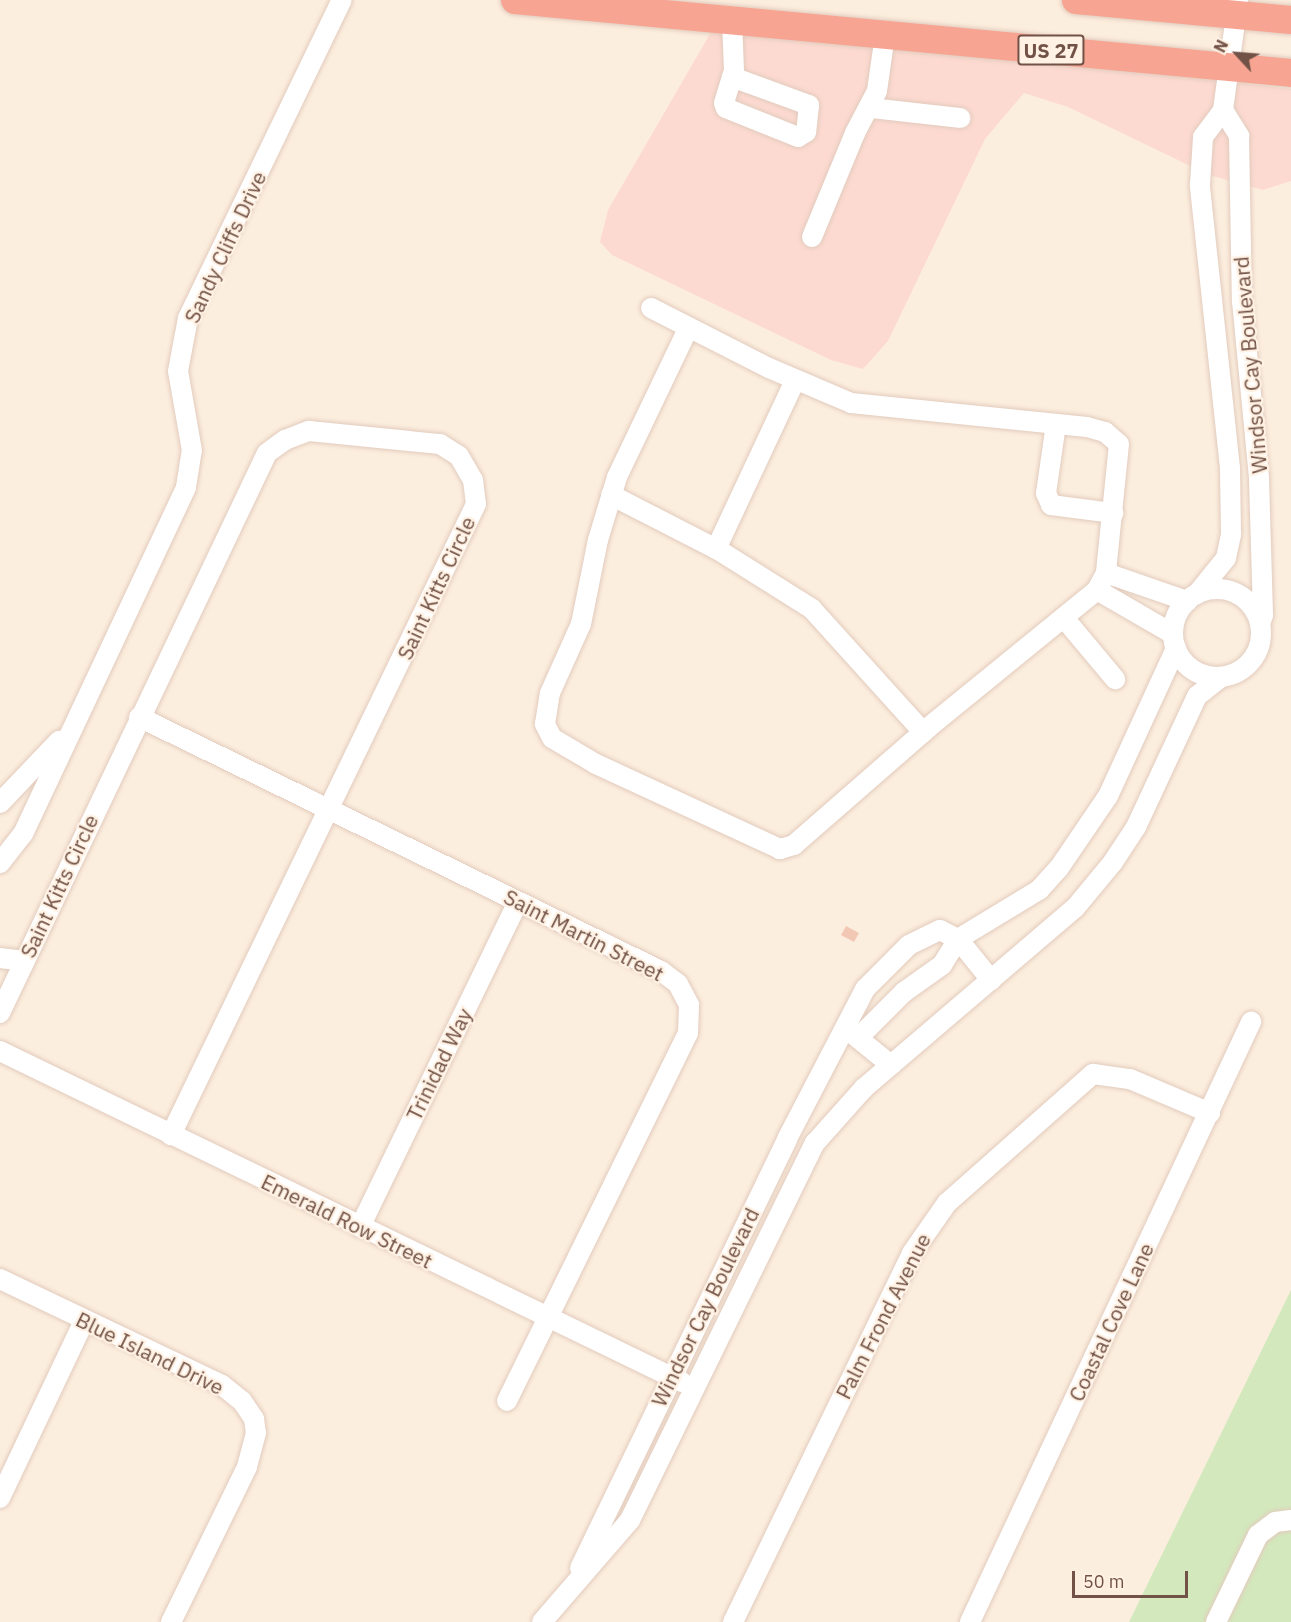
<!DOCTYPE html>
<html>
<head>
<meta charset="utf-8">
<style>
	body { margin:0 }
	#map { position:relative; width:1291px; height:1622px; overflow:hidden; background:#fceede; font-family:"IBM Plex Sans",sans-serif }
	div>[style] { position:absolute }
	.commercial>* { inset:0; background:#fddad1 }
	.green>* { inset:0; background:#d3e9bd }
	.building>* { inset:0; background:#f2c8b5 }
	.roads { filter:drop-shadow(0 0 2px #e2cbbd) drop-shadow(0 0 2px #e2cbbd) }
	.minor>* { height:20px; margin:-10px; padding:0 10px; transform-origin:10px; border-radius:10px; background:#fff }
	.minor>.ring { margin:-10px; padding:0; box-sizing:content-box; background:none; border:20px solid #fff; border-radius:50% }
	.highway>* { height:28px; margin:-14px; padding:0 14px; transform-origin:14px; border-radius:14px; background:#f8a493 }
	span { translate:-50% -50%; white-space:nowrap; text-align:center; line-height:1.15; -webkit-text-stroke:4.5px #fff2e4; paint-order:stroke }
	.shield-label span { padding:2px 4px; background:#fff2e4; border:2px solid; border-radius:4px; -webkit-text-stroke-width:0 }
	.shield-label { font-size:20px; color:#725246; font-weight:700 }
	.street-label { font-size:21px; color:#725246 }
	.north { position:absolute; left:1207px; top:24px; width:60px; height:60px; -webkit-text-stroke:4px #fff2e4; paint-order:stroke; rotate:296deg; font-size:16px; font-weight:700; line-height:24px; text-align:center; color:#725246 }
	.north::after { content:''; display:block; margin:auto; width:21px; height:27px; background:#725246; clip-path:polygon(50% 0,100% 100%,50% 72%,0 100%) }
	.scale { position:absolute; left:1072px; top:1571px; width:116px; height:27px; box-sizing:border-box; border:3px solid #725246; border-top:0; padding-left:8px; font-size:18px; line-height:21px; white-space:nowrap; color:#725246; -webkit-text-stroke:4px #fff2e4; paint-order:stroke }
</style>
</head>
<body>
<div id="map">
	<div class="commercial">
		<div style="clip-path:polygon(714px 27px,932px 47px,1291px 89px,1291px 181px,1263px 190px,1209px 175px,1068px 107px,1024px 93px,985px 139px,888px 341px,863px 369px,831px 360px,612px 255px,600px 242px,608px 210px)"></div>
	</div>
	<div class="green">
		<div style="clip-path:polygon(1291px 1290px,1291px 1622px,1129px 1622px)"></div>
	</div>
	<div class="building">
		<div style="clip-path:polygon(846px 926px,859px 933px,854px 942px,841px 935px)"></div>
	</div>
	<div class="roads">
		<div class="minor">
			<div style="left:732px;top:77px;width:82px;rotate:20deg"></div>
			<div style="left:809px;top:105px;width:27px;rotate:96deg"></div>
			<div style="left:806px;top:132px;width:9px;rotate:148deg"></div>
			<div style="left:798px;top:137px;width:78px;rotate:-158.1deg"></div>
			<div style="left:726px;top:108px;width:5px;rotate:-112deg"></div>
			<div style="left:724px;top:103px;width:27px;rotate:-73deg"></div>
			<div style="left:732px;top:77px;width:6px;rotate:-72deg"></div>
			<div style="left:734px;top:71px;width:51px;rotate:-92.2deg"></div>
			<div style="left:871px;top:108px;width:90px;rotate:6.4deg"></div>
			<div style="left:1223px;top:110px;width:31px;rotate:58deg"></div>
			<div style="left:1239px;top:136px;width:165px;rotate:89deg"></div>
			<div style="left:1242px;top:301px;width:179px;rotate:84.5deg"></div>
			<div style="left:1259px;top:479px;width:136px;rotate:88.3deg"></div>
			<div style="left:1263px;top:615px;width:9px;rotate:108deg"></div>
			<div style="left:812px;top:237px;width:113px;rotate:-67.5deg"></div>
			<div style="left:855px;top:133px;width:47px;rotate:-62.4deg"></div>
			<div style="left:877px;top:91px;width:57px;rotate:-81.9deg"></div>
			<div style="left:651px;top:308px;width:132px;rotate:27deg"></div>
			<div style="left:769px;top:368px;width:89px;rotate:23.1deg"></div>
			<div style="left:851px;top:403px;width:237px;rotate:5.8deg"></div>
			<div style="left:1087px;top:427px;width:19px;rotate:16deg"></div>
			<div style="left:1105px;top:432px;width:18px;rotate:41deg"></div>
			<div style="left:1119px;top:444px;width:130px;rotate:95.8deg"></div>
			<div style="left:1106px;top:573px;width:19px;rotate:118deg"></div>
			<div style="left:1097px;top:590px;width:218px;rotate:140.8deg"></div>
			<div style="left:928px;top:728px;width:178px;rotate:138.9deg"></div>
			<div style="left:794px;top:845px;width:15px;rotate:164deg"></div>
			<div style="left:780px;top:849px;width:203px;rotate:-155.2deg"></div>
			<div style="left:596px;top:764px;width:51px;rotate:-149.4deg"></div>
			<div style="left:552px;top:738px;width:16px;rotate:-117deg"></div>
			<div style="left:545px;top:724px;width:31px;rotate:-81deg"></div>
			<div style="left:550px;top:693px;width:76px;rotate:-65.8deg"></div>
			<div style="left:581px;top:624px;width:86px;rotate:-78.6deg"></div>
			<div style="left:598px;top:540px;width:66px;rotate:-73.2deg"></div>
			<div style="left:617px;top:477px;width:166px;rotate:-64.4deg"></div>
			<div style="left:1056px;top:424px;width:70px;rotate:98.2deg"></div>
			<div style="left:1046px;top:493px;width:13px;rotate:67deg"></div>
			<div style="left:1051px;top:505px;width:63px;rotate:7.4deg"></div>
			<div style="left:611px;top:495px;width:123px;rotate:27.2deg"></div>
			<div style="left:720px;top:551px;width:109px;rotate:32.2deg"></div>
			<div style="left:812px;top:609px;width:166px;rotate:47.9deg"></div>
			<div style="left:716px;top:549px;width:187px;rotate:-64.9deg"></div>
			<div style="left:1106px;top:573px;width:86px;rotate:19.1deg"></div>
			<div class="ring" style="left:1173px;top:589px;width:68px;height:68px"></div>
			<div style="left:1097px;top:590px;width:88px;rotate:30.1deg"></div>
			<div style="left:1197px;top:594px;width:46px;rotate:-51.1deg"></div>
			<div style="left:1226px;top:558px;width:25px;rotate:-78deg"></div>
			<div style="left:1231px;top:534px;width:66px;rotate:-90.9deg"></div>
			<div style="left:1230px;top:468px;width:285px;rotate:-96.1deg"></div>
			<div style="left:1200px;top:185px;width:48px;rotate:-86.4deg"></div>
			<div style="left:1203px;top:137px;width:34px;rotate:-53deg"></div>
			<div style="left:1223px;top:110px;width:111px;rotate:-82.2deg"></div>
			<div style="left:1064px;top:618px;width:80px;rotate:50.1deg"></div>
			<div style="left:139px;top:717px;width:581px;rotate:25.95deg"></div>
			<div style="left:661px;top:971px;width:21px;rotate:37deg"></div>
			<div style="left:678px;top:984px;width:24px;rotate:62deg"></div>
			<div style="left:689px;top:1005px;width:28px;rotate:92deg"></div>
			<div style="left:688px;top:1033px;width:410px;rotate:116.2deg"></div>
			<div style="left:0;top:803px;width:86px;rotate:-46.4deg"></div>
			<div style="left:0;top:863px;width:37px;rotate:-52deg"></div>
			<div style="left:23px;top:834px;width:383px;rotate:-64.8deg"></div>
			<div style="left:186px;top:487px;width:36px;rotate:-81deg"></div>
			<div style="left:192px;top:451px;width:81px;rotate:-99.9deg"></div>
			<div style="left:178px;top:371px;width:54px;rotate:-79.3deg"></div>
			<div style="left:188px;top:318px;width:353px;rotate:-64.2deg"></div>
			<div style="left:0;top:958px;width:24px;rotate:7deg"></div>
			<div style="left:0;top:1013px;width:620px;rotate:-64.51deg"></div>
			<div style="left:267px;top:453px;width:22px;rotate:-36deg"></div>
			<div style="left:285px;top:440px;width:26px;rotate:-21deg"></div>
			<div style="left:309px;top:431px;width:132px;rotate:5.7deg"></div>
			<div style="left:440px;top:444px;width:22px;rotate:32deg"></div>
			<div style="left:459px;top:456px;width:28px;rotate:60deg"></div>
			<div style="left:473px;top:480px;width:24px;rotate:83deg"></div>
			<div style="left:476px;top:504px;width:701px;rotate:115.8deg"></div>
			<div style="left:849px;top:1031px;width:54px;rotate:39deg"></div>
			<div style="left:858px;top:1038px;width:65px;rotate:-45deg"></div>
			<div style="left:904px;top:992px;width:47px;rotate:-35.4deg"></div>
			<div style="left:942px;top:965px;width:31px;rotate:-58deg"></div>
			<div style="left:958px;top:939px;width:95px;rotate:-31.2deg"></div>
			<div style="left:1039px;top:890px;width:30px;rotate:-48deg"></div>
			<div style="left:1059px;top:868px;width:87px;rotate:-55.8deg"></div>
			<div style="left:1108px;top:796px;width:163px;rotate:-65.3deg"></div>
			<div style="left:0;top:1051px;width:758px;rotate:25.89deg"></div>
			<div style="left:360px;top:1227px;width:361px;rotate:-64.1deg"></div>
			<div style="left:0;top:1279px;width:246px;rotate:25.5deg"></div>
			<div style="left:222px;top:1385px;width:26px;rotate:39deg"></div>
			<div style="left:242px;top:1401px;width:22px;rotate:56deg"></div>
			<div style="left:254px;top:1419px;width:14px;rotate:82deg"></div>
			<div style="left:256px;top:1433px;width:35px;rotate:105deg"></div>
			<div style="left:247px;top:1467px;width:173px;rotate:116.1deg"></div>
			<div style="left:0;top:1498px;width:196px;rotate:-64.6deg"></div>
			<div style="left:580px;top:1568px;width:476px;rotate:-64.2deg"></div>
			<div style="left:787px;top:1139px;width:169px;rotate:-62.5deg"></div>
			<div style="left:865px;top:989px;width:62px;rotate:-45deg"></div>
			<div style="left:909px;top:945px;width:34px;rotate:-26deg"></div>
			<div style="left:940px;top:930px;width:20px;rotate:27deg"></div>
			<div style="left:958px;top:939px;width:53px;rotate:51.2deg"></div>
			<div style="left:542px;top:1622px;width:135px;rotate:-49.2deg"></div>
			<div style="left:630px;top:1520px;width:420px;rotate:-63.9deg"></div>
			<div style="left:815px;top:1143px;width:74px;rotate:-48.3deg"></div>
			<div style="left:864px;top:1088px;width:277px;rotate:-40.5deg"></div>
			<div style="left:1075px;top:908px;width:60px;rotate:-50.4deg"></div>
			<div style="left:1113px;top:862px;width:42px;rotate:-56.7deg"></div>
			<div style="left:1136px;top:827px;width:145px;rotate:-65deg"></div>
			<div style="left:1197px;top:696px;width:31px;rotate:-38deg"></div>
			<div style="left:733px;top:1622px;width:410px;rotate:-64.1deg"></div>
			<div style="left:912px;top:1253px;width:61px;rotate:-55deg"></div>
			<div style="left:947px;top:1203px;width:195px;rotate:-41.5deg"></div>
			<div style="left:1093px;top:1074px;width:37px;rotate:8deg"></div>
			<div style="left:1130px;top:1079px;width:87px;rotate:23deg"></div>
			<div style="left:970px;top:1622px;width:663px;rotate:-64.9deg"></div>
			<div style="left:1216px;top:1622px;width:97px;rotate:-64.2deg"></div>
			<div style="left:1258px;top:1535px;width:21px;rotate:-37deg"></div>
			<div style="left:1275px;top:1522px;width:16px;rotate:-7deg"></div>
		</div>
		<div class="highway">
			<div style="left:515px;top:0;width:779px;rotate:5.37deg"></div>
			<div style="left:1076px;top:0;width:216px;rotate:5.3deg"></div>
		</div>
	</div>
	<div class="shield-label">
		<span style="left:1051px;top:50px">US 27</span>
	</div>
	<div class="street-label">
		<span style="left:225px;top:247px;rotate:-65deg">Sandy Cliffs Drive</span>
		<span style="left:1250px;top:365px;rotate:-95deg">Windsor Cay Boulevard</span>
		<span style="left:436px;top:588px;rotate:-65deg">Saint Kitts Circle</span>
		<span style="left:59px;top:886px;rotate:-65deg">Saint Kitts Circle</span>
		<span style="left:584px;top:935px;rotate:27deg">Saint Martin Street</span>
		<span style="left:439px;top:1064px;rotate:-64deg">Trinidad Way</span>
		<span style="left:347px;top:1221px;rotate:26deg">Emerald Row Street</span>
		<span style="left:705px;top:1307px;rotate:-64deg">Windsor Cay Boulevard</span>
		<span style="left:883px;top:1316px;rotate:-63deg">Palm Frond Avenue</span>
		<span style="left:1111px;top:1322px;rotate:-65deg">Coastal Cove Lane</span>
		<span style="left:150px;top:1353px;rotate:26deg">Blue Island Drive</span>
	</div>
	<div class="north">N</div>
	<div class="scale">50 m</div>
</div>
</body>
</html>
